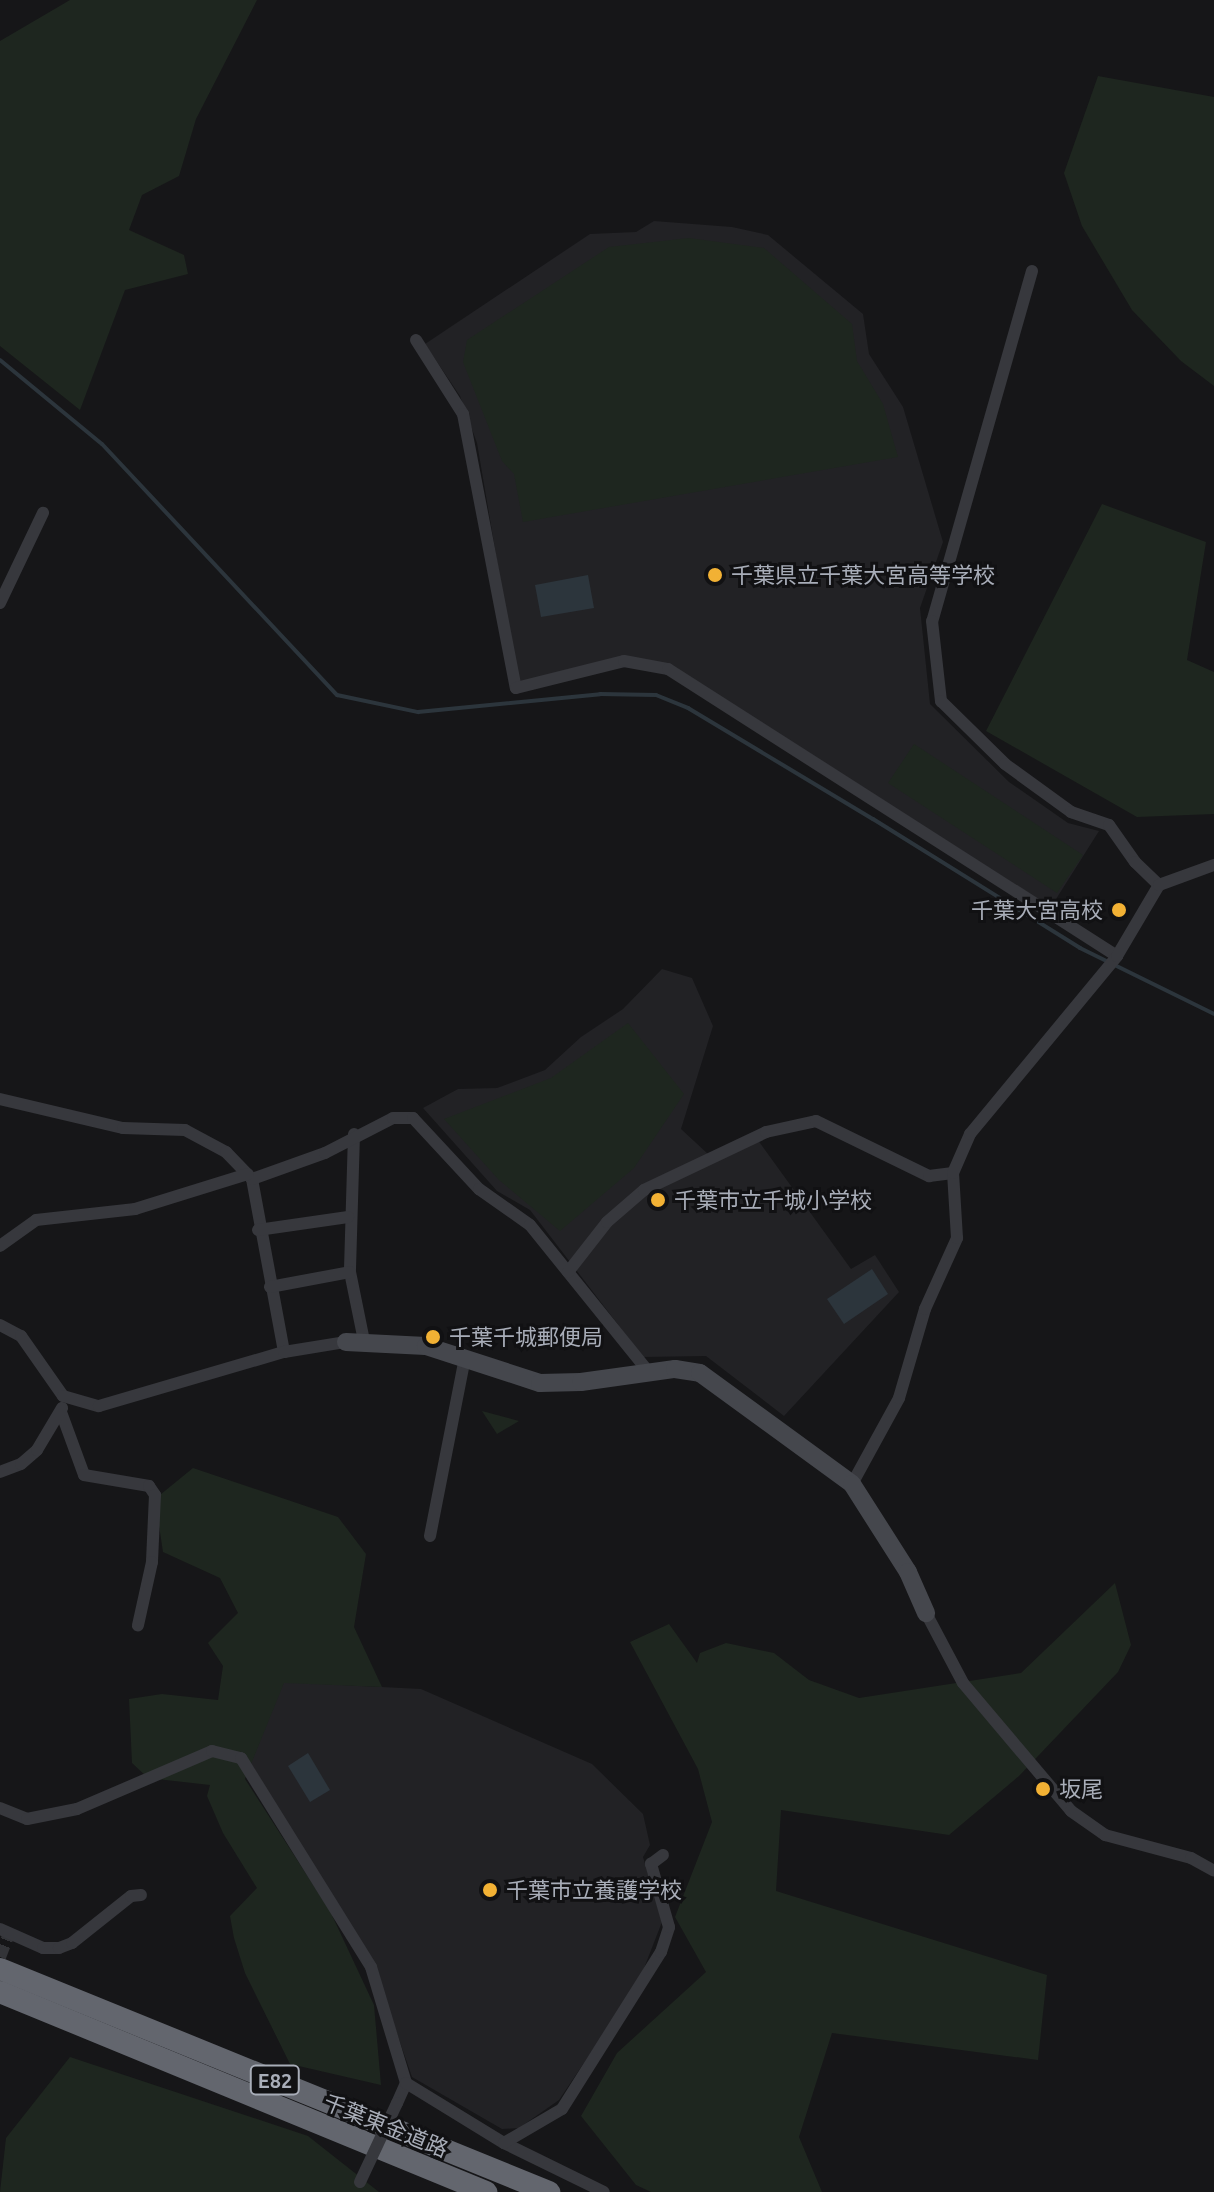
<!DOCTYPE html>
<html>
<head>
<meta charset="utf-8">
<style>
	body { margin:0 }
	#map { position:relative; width:1214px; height:2192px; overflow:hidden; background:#161618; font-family:Ubuntu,"Noto Sans JP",sans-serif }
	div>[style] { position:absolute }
	.built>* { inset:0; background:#222225 }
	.green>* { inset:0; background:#1e261f }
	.water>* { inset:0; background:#2c353c }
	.stream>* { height:4px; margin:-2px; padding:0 2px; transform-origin:2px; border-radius:2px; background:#2c353c }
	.street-tunnel>* { height:12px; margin-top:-6px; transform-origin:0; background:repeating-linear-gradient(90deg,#333438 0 12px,transparent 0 18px) }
	.street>* { height:12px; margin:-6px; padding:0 6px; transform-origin:6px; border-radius:6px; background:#37383d }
	.secondary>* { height:18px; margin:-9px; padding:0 9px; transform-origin:9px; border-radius:9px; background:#45474d }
	.highway>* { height:22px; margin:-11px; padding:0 11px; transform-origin:11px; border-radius:11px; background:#63666e }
	.street-bridge>* { height:12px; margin:-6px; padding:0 6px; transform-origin:6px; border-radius:6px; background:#37383d }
	.dots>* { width:22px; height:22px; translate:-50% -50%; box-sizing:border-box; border:4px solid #111113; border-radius:50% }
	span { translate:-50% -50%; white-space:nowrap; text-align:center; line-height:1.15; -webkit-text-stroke:6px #111113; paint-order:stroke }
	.shield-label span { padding:2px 6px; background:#111113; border:2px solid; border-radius:6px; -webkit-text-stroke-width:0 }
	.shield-label { font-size:20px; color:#a8adb8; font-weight:700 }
	.poi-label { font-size:22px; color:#a8adb8 }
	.left { translate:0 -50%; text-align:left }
	.right { translate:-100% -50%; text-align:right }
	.street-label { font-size:22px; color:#a8adb8 }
</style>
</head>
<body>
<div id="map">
	<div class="built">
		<div style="clip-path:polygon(654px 221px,732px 227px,768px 235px,863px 314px,869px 354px,903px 407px,943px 542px,920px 608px,930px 704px,1009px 782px,1068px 823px,1099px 831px,1051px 907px,673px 666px,613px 658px,524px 684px,517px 678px,477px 443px,460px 396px,425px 344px,590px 234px,636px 232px)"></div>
		<div style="clip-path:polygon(662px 969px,692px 978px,713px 1026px,681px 1129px,708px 1154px,755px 1136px,851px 1269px,875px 1255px,899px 1292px,784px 1416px,706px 1356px,643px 1357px,530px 1210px,497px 1191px,423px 1108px,458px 1089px,497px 1088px,545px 1070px,581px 1037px,623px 1009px)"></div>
		<div style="clip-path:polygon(283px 1682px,421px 1689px,592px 1764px,643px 1814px,650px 1845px,643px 1857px,662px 1922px,639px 1981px,559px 2100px,519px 2128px,502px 2129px,412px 2077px,373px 1964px,251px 1763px)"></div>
	</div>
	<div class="green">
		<div style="clip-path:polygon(70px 0,257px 0,196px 119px,179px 176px,142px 195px,129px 230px,184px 255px,188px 274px,125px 290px,80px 410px,0 346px,0 41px)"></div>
		<div style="clip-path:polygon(1098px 76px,1214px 97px,1214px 386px,1181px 361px,1132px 310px,1082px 226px,1064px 173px)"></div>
		<div style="clip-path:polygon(689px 238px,764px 248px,852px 324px,857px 361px,883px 404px,898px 457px,523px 522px,514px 474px,502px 461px,463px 362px,467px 340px,609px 247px)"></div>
		<div style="clip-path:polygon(1102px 504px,1206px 542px,1187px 660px,1214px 672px,1214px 814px,1137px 817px,986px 731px)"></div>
		<div style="clip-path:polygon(914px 744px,1083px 855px,1057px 893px,888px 783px)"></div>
		<div style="clip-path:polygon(628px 1023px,684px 1094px,634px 1168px,560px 1231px,499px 1180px,444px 1119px,551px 1078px)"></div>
		<div style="clip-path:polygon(482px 1411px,519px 1421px,497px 1434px)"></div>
		<div style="clip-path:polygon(193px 1468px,338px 1517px,366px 1554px,354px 1627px,382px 1687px,284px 1683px,245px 1779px,330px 1911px,374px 2005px,381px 2085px,290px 2064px,245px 1973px,234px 1938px,230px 1916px,257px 1888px,223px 1833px,207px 1796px,210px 1785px,148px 1778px,132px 1763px,129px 1699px,162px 1694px,218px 1700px,223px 1666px,208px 1643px,238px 1613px,220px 1578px,163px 1552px,155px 1499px)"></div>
		<div style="clip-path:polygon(1115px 1583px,1131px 1645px,1118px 1672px,1019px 1776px,949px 1835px,781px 1810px,776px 1891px,1047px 1975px,1038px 2060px,832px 2033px,799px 2137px,822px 2192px,651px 2192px,636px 2185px,581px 2116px,617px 2053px,706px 1972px,675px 1917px,712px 1822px,698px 1769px,630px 1642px,669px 1624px,697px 1663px,700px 1653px,726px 1643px,774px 1653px,809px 1680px,859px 1698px,1021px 1673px)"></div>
		<div style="clip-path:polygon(70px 2057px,308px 2136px,379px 2192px,0 2192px,6px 2138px)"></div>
	</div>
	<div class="water">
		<div style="clip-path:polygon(588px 575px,594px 608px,541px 617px,535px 585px)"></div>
		<div style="clip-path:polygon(872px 1269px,888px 1294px,844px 1324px,827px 1299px)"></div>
		<div style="clip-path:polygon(308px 1753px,330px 1790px,310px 1802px,288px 1766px)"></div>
	</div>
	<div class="stream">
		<div style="left:0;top:360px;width:132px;rotate:39.5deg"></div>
		<div style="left:102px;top:444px;width:344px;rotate:46.9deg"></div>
		<div style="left:337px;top:695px;width:83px;rotate:11.9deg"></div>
		<div style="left:418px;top:712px;width:183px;rotate:-5.6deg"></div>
		<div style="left:600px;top:694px;width:56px;rotate:1deg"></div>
		<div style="left:656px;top:695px;width:35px;rotate:22deg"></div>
		<div style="left:688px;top:708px;width:216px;rotate:31deg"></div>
		<div style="left:873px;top:819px;width:244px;rotate:31.9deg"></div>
		<div style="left:1080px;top:948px;width:149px;rotate:26.2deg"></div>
	</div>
	<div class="street-tunnel">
		<div style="left:0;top:1957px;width:26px;rotate:-69deg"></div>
	</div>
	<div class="street">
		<div style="left:1032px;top:271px;width:364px;rotate:105.9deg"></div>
		<div style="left:932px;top:621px;width:81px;rotate:83.6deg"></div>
		<div style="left:941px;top:701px;width:90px;rotate:44.5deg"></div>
		<div style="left:1005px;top:764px;width:82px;rotate:36deg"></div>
		<div style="left:1071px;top:812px;width:40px;rotate:18.9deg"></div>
		<div style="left:1109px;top:825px;width:45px;rotate:54.9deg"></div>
		<div style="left:1135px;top:862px;width:33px;rotate:44deg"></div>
		<div style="left:416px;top:340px;width:88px;rotate:57.6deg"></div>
		<div style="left:463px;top:414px;width:279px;rotate:79.1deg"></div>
		<div style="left:516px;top:688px;width:111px;rotate:-14deg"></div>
		<div style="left:624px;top:661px;width:45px;rotate:10.3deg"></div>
		<div style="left:668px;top:669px;width:533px;rotate:32.59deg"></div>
		<div style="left:0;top:603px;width:100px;rotate:-64.5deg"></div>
		<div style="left:0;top:1099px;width:126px;rotate:13.3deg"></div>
		<div style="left:123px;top:1128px;width:62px;rotate:1.8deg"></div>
		<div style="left:185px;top:1130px;width:47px;rotate:28.2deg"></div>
		<div style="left:226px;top:1152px;width:37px;rotate:46deg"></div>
		<div style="left:252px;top:1179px;width:176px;rotate:79.5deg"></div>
		<div style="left:354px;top:1134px;width:138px;rotate:91.7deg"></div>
		<div style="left:350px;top:1272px;width:70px;rotate:78.5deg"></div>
		<div style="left:252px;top:1179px;width:77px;rotate:-19.6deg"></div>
		<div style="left:325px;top:1153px;width:76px;rotate:-27.2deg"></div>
		<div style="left:393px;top:1118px;width:20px"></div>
		<div style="left:413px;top:1118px;width:97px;rotate:47.1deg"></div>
		<div style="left:479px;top:1189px;width:62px;rotate:35.2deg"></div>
		<div style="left:530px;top:1225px;width:188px;rotate:51.1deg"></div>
		<div style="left:258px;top:1230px;width:91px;rotate:-8.2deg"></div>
		<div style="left:0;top:1246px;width:44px;rotate:-35.8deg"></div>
		<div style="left:36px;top:1220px;width:100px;rotate:-6.3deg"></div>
		<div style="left:135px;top:1209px;width:118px;rotate:-17.2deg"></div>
		<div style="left:568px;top:1272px;width:63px;rotate:-52deg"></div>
		<div style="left:607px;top:1222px;width:49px;rotate:-40.9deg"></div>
		<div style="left:644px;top:1190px;width:135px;rotate:-25.4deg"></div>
		<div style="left:766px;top:1132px;width:51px;rotate:-12.4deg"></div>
		<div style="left:816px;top:1121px;width:126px;rotate:26deg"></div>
		<div style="left:929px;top:1176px;width:24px;rotate:-7deg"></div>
		<div style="left:270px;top:1287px;width:81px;rotate:-10.6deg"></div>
		<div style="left:0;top:1325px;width:24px;rotate:28deg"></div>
		<div style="left:21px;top:1336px;width:73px;rotate:55deg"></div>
		<div style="left:63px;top:1396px;width:37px;rotate:16deg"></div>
		<div style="left:99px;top:1406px;width:193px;rotate:-16.3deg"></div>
		<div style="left:284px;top:1352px;width:63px;rotate:-9.2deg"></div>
		<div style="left:61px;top:1412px;width:67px;rotate:69.9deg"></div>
		<div style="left:84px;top:1475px;width:66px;rotate:9.6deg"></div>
		<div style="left:149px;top:1486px;width:11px;rotate:56deg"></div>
		<div style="left:155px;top:1495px;width:67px;rotate:92.6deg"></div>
		<div style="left:152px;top:1562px;width:65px;rotate:102.5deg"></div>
		<div style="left:0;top:1472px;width:22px;rotate:-21deg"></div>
		<div style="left:21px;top:1464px;width:21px;rotate:-41deg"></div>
		<div style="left:37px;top:1450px;width:49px;rotate:-59.2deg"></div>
		<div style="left:852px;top:1484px;width:98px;rotate:-61.3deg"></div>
		<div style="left:899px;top:1398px;width:93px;rotate:-73.7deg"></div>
		<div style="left:925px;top:1309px;width:78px;rotate:-65.7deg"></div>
		<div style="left:957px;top:1238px;width:65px;rotate:-93.5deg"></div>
		<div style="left:953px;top:1173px;width:43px;rotate:-66.4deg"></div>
		<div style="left:970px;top:1134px;width:231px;rotate:-50.4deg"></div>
		<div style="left:1117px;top:956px;width:82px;rotate:-59.4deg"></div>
		<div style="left:1159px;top:885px;width:59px;rotate:-20deg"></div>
		<div style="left:430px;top:1536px;width:181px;rotate:-78.9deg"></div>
		<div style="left:926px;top:1613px;width:79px;rotate:62.1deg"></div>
		<div style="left:963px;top:1683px;width:167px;rotate:49.8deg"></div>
		<div style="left:1071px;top:1811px;width:42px;rotate:35.2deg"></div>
		<div style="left:1105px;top:1835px;width:89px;rotate:15deg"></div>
		<div style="left:1191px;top:1858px;width:26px;rotate:29deg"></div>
		<div style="left:0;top:1808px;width:29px;rotate:22deg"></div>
		<div style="left:27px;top:1819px;width:51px;rotate:-11.3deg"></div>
		<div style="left:77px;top:1809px;width:147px;rotate:-23.2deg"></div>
		<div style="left:212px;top:1751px;width:30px;rotate:14deg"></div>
		<div style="left:241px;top:1758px;width:246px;rotate:58.1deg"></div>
		<div style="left:371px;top:1967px;width:121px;rotate:73.2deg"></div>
		<div style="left:406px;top:2083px;width:22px;rotate:114deg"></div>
		<div style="left:0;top:1929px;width:47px;rotate:23.8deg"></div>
		<div style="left:43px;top:1948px;width:16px"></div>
		<div style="left:59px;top:1948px;width:14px;rotate:-21deg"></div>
		<div style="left:72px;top:1943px;width:75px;rotate:-38.5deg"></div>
		<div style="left:131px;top:1896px;width:10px;rotate:-6deg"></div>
		<div style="left:406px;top:2083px;width:115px;rotate:31.5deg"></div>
		<div style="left:504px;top:2143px;width:111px;rotate:26.1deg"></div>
		<div style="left:504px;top:2143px;width:67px;rotate:-30.4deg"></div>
		<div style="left:562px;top:2109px;width:186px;rotate:-57.8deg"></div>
		<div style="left:661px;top:1952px;width:26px;rotate:-72deg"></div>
		<div style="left:669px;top:1927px;width:66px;rotate:-105.9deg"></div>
		<div style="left:651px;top:1864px;width:15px;rotate:-37deg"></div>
	</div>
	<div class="secondary">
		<div style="left:346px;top:1342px;width:80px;rotate:2.9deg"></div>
		<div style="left:426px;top:1346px;width:120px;rotate:18deg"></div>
		<div style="left:540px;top:1383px;width:41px;rotate:-1.4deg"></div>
		<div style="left:581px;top:1382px;width:95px;rotate:-7.9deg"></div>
		<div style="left:675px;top:1369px;width:25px;rotate:9deg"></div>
		<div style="left:700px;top:1373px;width:188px;rotate:36.1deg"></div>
		<div style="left:852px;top:1484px;width:104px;rotate:57.5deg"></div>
		<div style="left:908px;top:1572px;width:45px;rotate:66.3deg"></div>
	</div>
	<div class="highway">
		<div style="left:0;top:1969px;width:593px;rotate:22.11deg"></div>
		<div style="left:0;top:1992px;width:526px;rotate:22.37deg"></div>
	</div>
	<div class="street-bridge">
		<div style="left:360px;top:2182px;width:87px;rotate:-64.9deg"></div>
	</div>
	<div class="dots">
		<div style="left:715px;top:575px;background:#f2b134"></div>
		<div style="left:1119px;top:910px;background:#f2b134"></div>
		<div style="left:658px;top:1200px;background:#f2b134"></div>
		<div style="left:433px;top:1337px;background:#f2b134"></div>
		<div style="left:1043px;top:1789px;background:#f2b134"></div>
		<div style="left:490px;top:1890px;background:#f2b134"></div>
	</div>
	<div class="shield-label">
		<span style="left:275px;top:2080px">E82</span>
	</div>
	<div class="poi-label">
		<span class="left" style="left:731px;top:575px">千葉県立千葉大宮高等学校</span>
		<span class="right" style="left:1103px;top:910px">千葉大宮高校</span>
		<span class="left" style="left:674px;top:1200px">千葉市立千城小学校</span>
		<span class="left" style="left:449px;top:1337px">千葉千城郵便局</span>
		<span class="left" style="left:1059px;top:1789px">坂尾</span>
		<span class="left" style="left:506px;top:1890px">千葉市立養護学校</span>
	</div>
	<div class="street-label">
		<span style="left:386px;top:2125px;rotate:22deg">千葉東金道路</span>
	</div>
</div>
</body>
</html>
